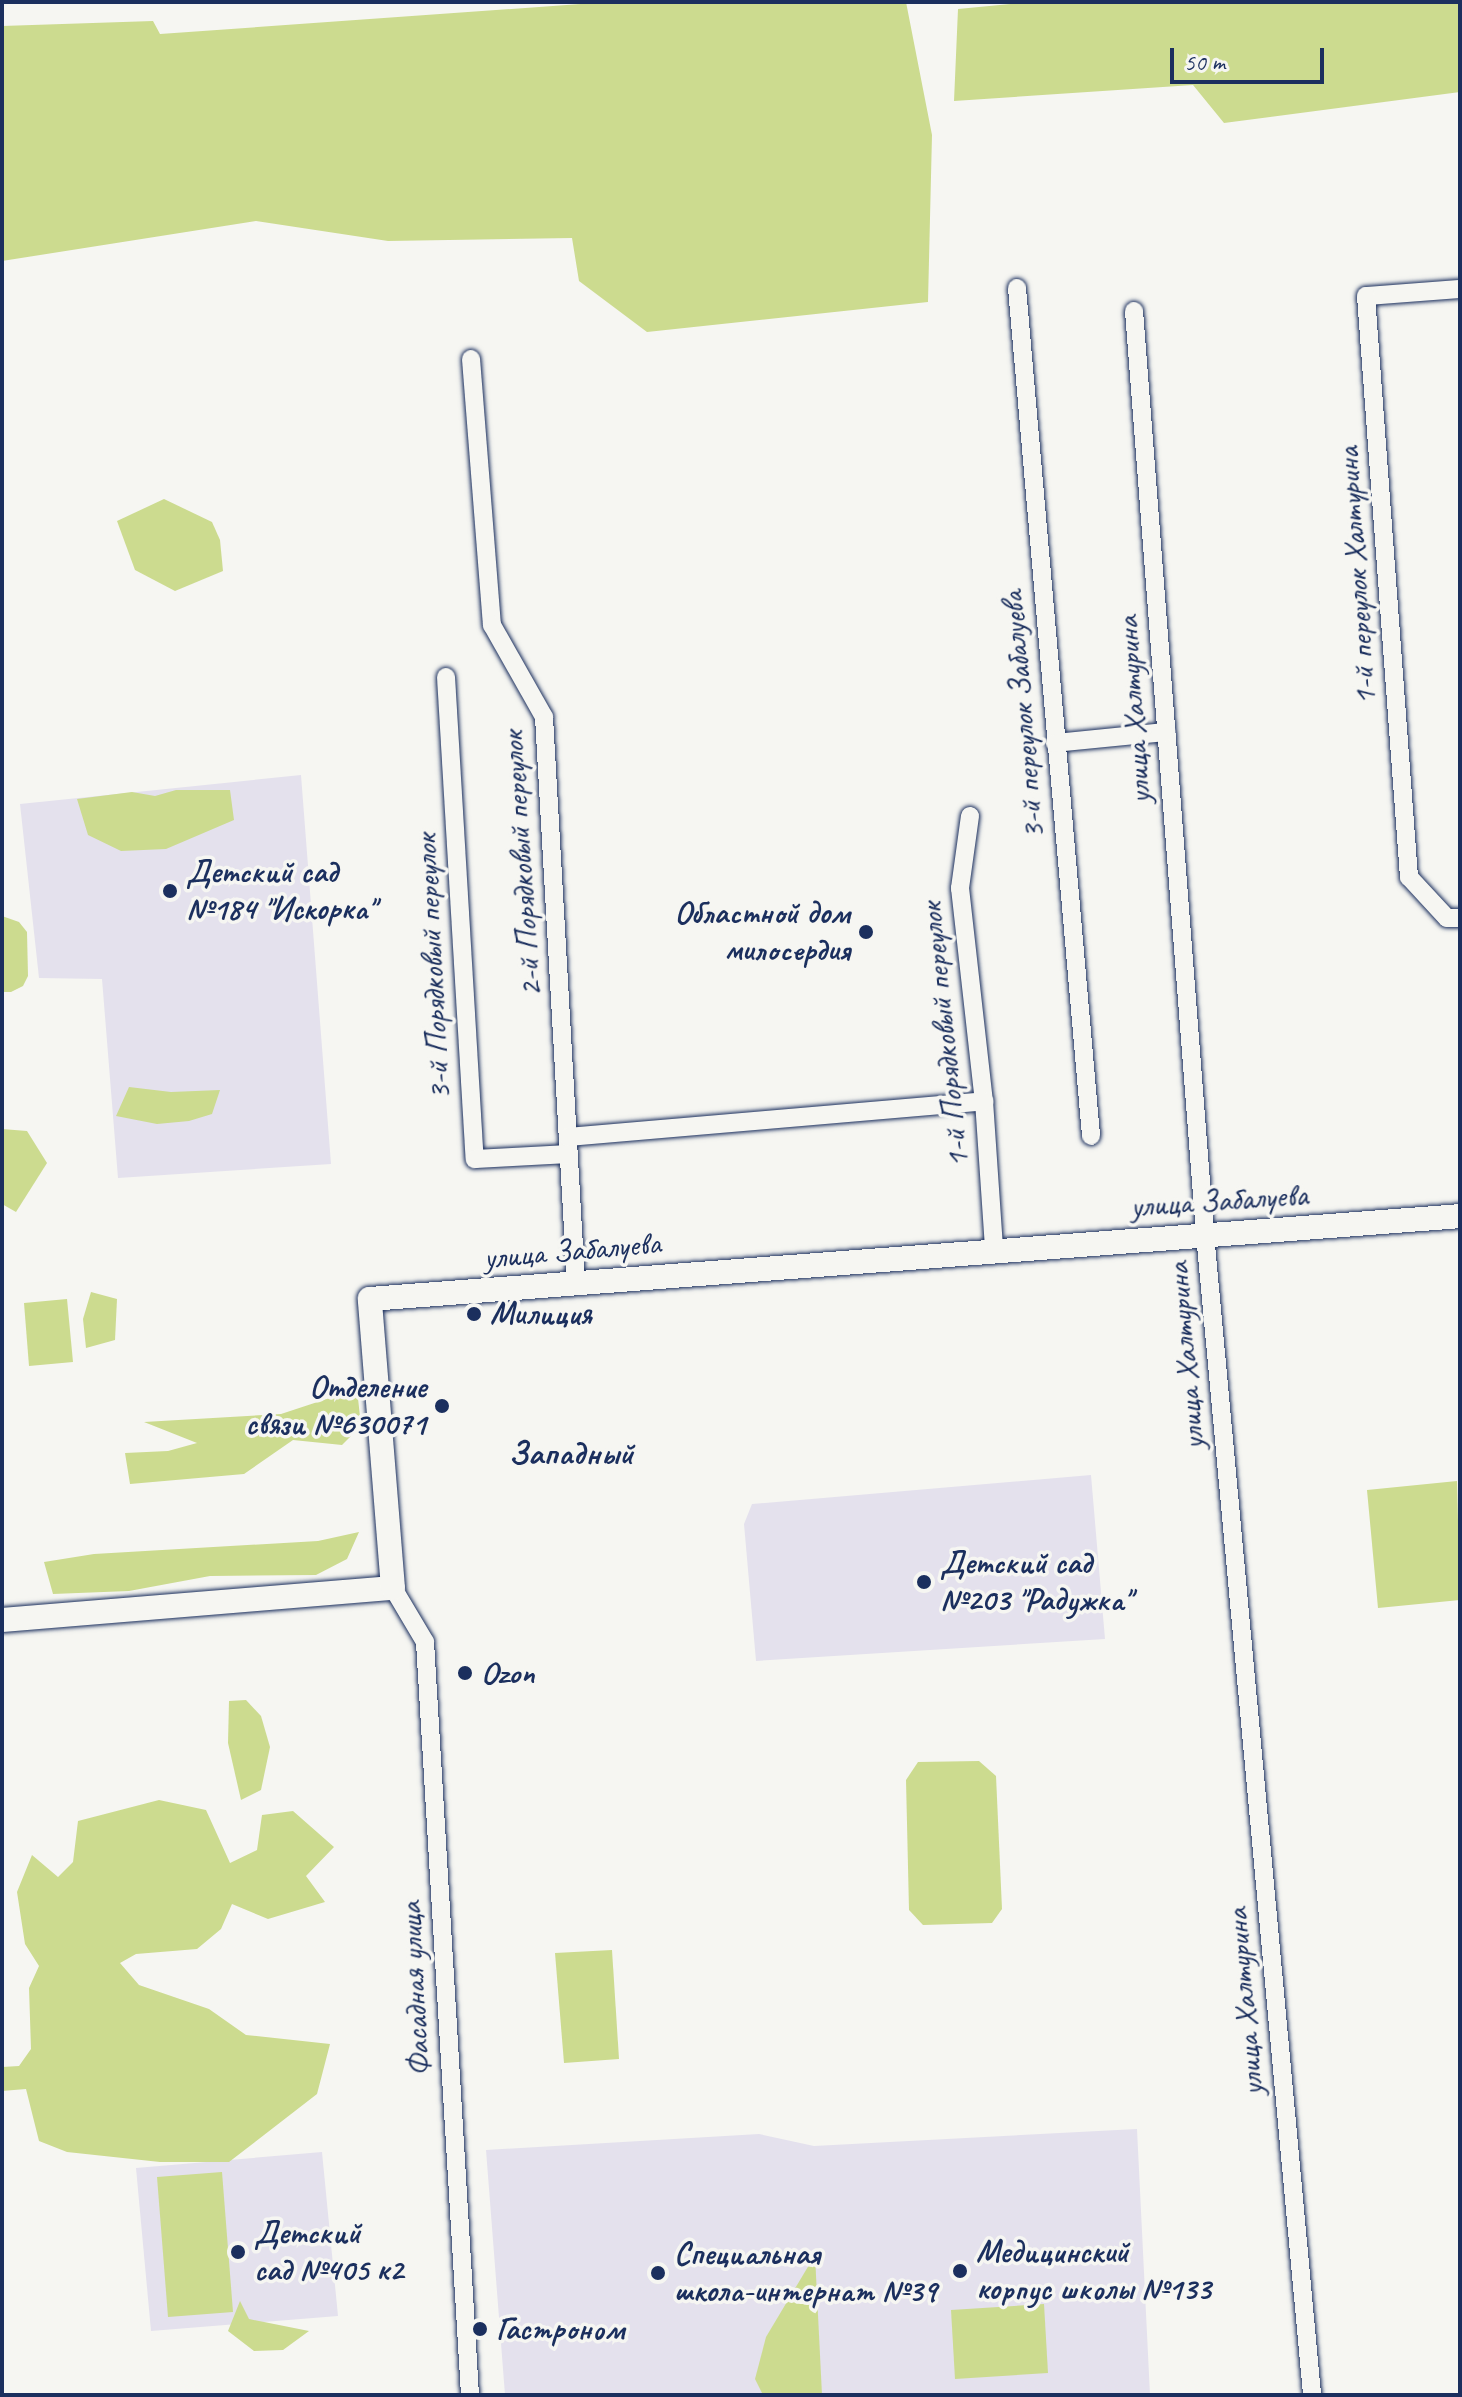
<!DOCTYPE html>
<html>
<head>
<meta charset="utf-8">
<style>
	body { margin:0 }
	#map { position:relative; width:1462px; height:2397px; overflow:hidden; background:#f6f6f2; font-family:Caveat,sans-serif }
	div>[style] { position:absolute }
	.built>* { inset:0; background:#e4e1ed }
	.green>* { inset:0; background:#ccdb8f }
	.roads { filter:drop-shadow(0 0 2px #1b2f5e) drop-shadow(0 0 2px #1b2f5e) }
	.street>* { height:18px; margin:-9px; padding:0 9px; transform-origin:9px; border-radius:9px; background:#f6f6f2 }
	.secondary>* { height:24px; margin:-12px; padding:0 12px; transform-origin:12px; border-radius:12px; background:#f6f6f2 }
	.dots>* { width:22px; height:22px; translate:-50% -50%; box-sizing:border-box; border:4px solid #f6f6f2; border-radius:50% }
	span { translate:-50% -50%; white-space:nowrap; text-align:center; line-height:1.15; -webkit-text-stroke:7px #f6f6f2; paint-order:stroke }
	.street-label { font-size:32px; color:#1b2f5e }
	.poi-label { font-size:32px; color:#1b2f5e; font-weight:700 }
	.left { translate:0 -50%; text-align:left }
	.right { translate:-100% -50%; text-align:right }
	.neighbourhood-label { font-size:34px; color:#1b2f5e; font-weight:700 }
	.frame { position:absolute; inset:0; border:4px solid #1b2f5e; pointer-events:none }
	.scale { position:absolute; left:1170px; top:48px; width:154px; height:36px; box-sizing:border-box; border:4px solid #1b2f5e; border-top:0; padding-left:10px; font-size:24px; line-height:28px; white-space:nowrap; color:#1b2f5e; -webkit-text-stroke:6px #f6f6f2; paint-order:stroke }
</style>
</head>
<body>
<div id="map">
	<div class="built">
		<div style="clip-path:polygon(301px 775px,331px 1164px,118px 1178px,102px 979px,39px 978px,20px 804px)"></div>
		<div style="clip-path:polygon(1091px 1475px,1105px 1639px,756px 1661px,744px 1524px,752px 1504px)"></div>
		<div style="clip-path:polygon(1137px 2129px,1150px 2395px,505px 2395px,486px 2150px,759px 2134px,814px 2146px)"></div>
		<div style="clip-path:polygon(322px 2152px,338px 2316px,151px 2331px,136px 2168px)"></div>
	</div>
	<div class="green">
		<div style="clip-path:polygon(608px 2px,906px 2px,932px 135px,928px 302px,647px 332px,579px 281px,572px 238px,388px 241px,256px 221px,2px 261px,2px 26px,153px 21px,160px 34px)"></div>
		<div style="clip-path:polygon(1031px 2px,1460px 2px,1460px 92px,1224px 123px,1193px 85px,954px 101px,958px 9px)"></div>
		<div style="clip-path:polygon(164px 499px,212px 522px,220px 540px,223px 571px,175px 591px,135px 570px,117px 521px)"></div>
		<div style="clip-path:polygon(176px 790px,230px 790px,234px 820px,166px 849px,121px 851px,88px 835px,77px 799px,132px 792px,155px 796px)"></div>
		<div style="clip-path:polygon(2px 916px,19px 922px,27px 932px,28px 976px,23px 986px,11px 992px,2px 992px)"></div>
		<div style="clip-path:polygon(129px 1087px,171px 1092px,220px 1090px,212px 1114px,189px 1121px,157px 1124px,116px 1116px)"></div>
		<div style="clip-path:polygon(2px 1129px,27px 1131px,47px 1163px,16px 1212px,2px 1204px)"></div>
		<div style="clip-path:polygon(91px 1292px,117px 1299px,115px 1340px,86px 1348px,83px 1319px)"></div>
		<div style="clip-path:polygon(67px 1299px,73px 1362px,29px 1366px,24px 1303px)"></div>
		<div style="clip-path:polygon(357px 1389px,361px 1426px,342px 1445px,293px 1440px,244px 1474px,130px 1484px,125px 1453px,168px 1451px,197px 1443px,144px 1422px,281px 1414px)"></div>
		<div style="clip-path:polygon(1457px 1481px,1460px 1600px,1378px 1608px,1367px 1490px)"></div>
		<div style="clip-path:polygon(359px 1532px,347px 1559px,316px 1575px,210px 1576px,129px 1591px,53px 1594px,44px 1562px,94px 1554px,318px 1541px)"></div>
		<div style="clip-path:polygon(246px 1700px,261px 1716px,270px 1747px,261px 1790px,241px 1800px,228px 1743px,229px 1701px)"></div>
		<div style="clip-path:polygon(979px 1761px,996px 1776px,1002px 1909px,992px 1923px,923px 1925px,909px 1910px,906px 1780px,918px 1762px)"></div>
		<div style="clip-path:polygon(159px 1800px,206px 1810px,230px 1863px,257px 1850px,262px 1815px,293px 1811px,334px 1847px,306px 1876px,325px 1902px,268px 1919px,232px 1904px,221px 1929px,197px 1949px,136px 1954px,120px 1963px,139px 1985px,209px 2009px,246px 2035px,330px 2044px,317px 2094px,229px 2162px,160px 2162px,67px 2152px,39px 2141px,26px 2089px,2px 2091px,2px 2067px,19px 2066px,31px 2049px,29px 1988px,39px 1966px,25px 1944px,17px 1892px,32px 1855px,58px 1877px,73px 1862px,78px 1821px)"></div>
		<div style="clip-path:polygon(612px 1950px,619px 2059px,564px 2063px,555px 1953px)"></div>
		<div style="clip-path:polygon(222px 2172px,233px 2312px,168px 2317px,157px 2177px)"></div>
		<div style="clip-path:polygon(815px 2255px,822px 2395px,763px 2395px,755px 2379px,766px 2337px)"></div>
		<div style="clip-path:polygon(240px 2301px,249px 2319px,309px 2331px,283px 2350px,254px 2351px,228px 2331px)"></div>
		<div style="clip-path:polygon(1044px 2304px,1048px 2373px,955px 2379px,951px 2310px)"></div>
	</div>
	<div class="roads">
		<div class="street">
			<div style="left:1017px;top:288px;width:851px;rotate:85.01deg"></div>
			<div style="left:1460px;top:289px;width:94px;rotate:175.7deg"></div>
			<div style="left:1366px;top:296px;width:583px;rotate:85.77deg"></div>
			<div style="left:1409px;top:877px;width:56px;rotate:47.2deg"></div>
			<div style="left:1447px;top:918px;width:13px"></div>
			<div style="left:1134px;top:311px;width:926px;rotate:85.6deg"></div>
			<div style="left:1205px;top:1234px;width:1166px;rotate:84.73deg"></div>
			<div style="left:471px;top:359px;width:267px;rotate:85.5deg"></div>
			<div style="left:492px;top:625px;width:106px;rotate:60.5deg"></div>
			<div style="left:544px;top:717px;width:567px;rotate:86.76deg"></div>
			<div style="left:446px;top:677px;width:483px;rotate:86.6deg"></div>
			<div style="left:475px;top:1159px;width:94px;rotate:-3deg"></div>
			<div style="left:1055px;top:743px;width:112px;rotate:-5.7deg"></div>
			<div style="left:970px;top:816px;width:73px;rotate:97.9deg"></div>
			<div style="left:960px;top:888px;width:214px;rotate:83.6deg"></div>
			<div style="left:984px;top:1101px;width:148px;rotate:86.1deg"></div>
			<div style="left:568px;top:1137px;width:418px;rotate:-4.9deg"></div>
			<div style="left:393px;top:1588px;width:63px;rotate:59.3deg"></div>
			<div style="left:425px;top:1642px;width:754px;rotate:86.58deg"></div>
		</div>
		<div class="secondary">
			<div style="left:2px;top:1620px;width:392px;rotate:-4.7deg"></div>
			<div style="left:393px;top:1588px;width:290px;rotate:-94.6deg"></div>
			<div style="left:370px;top:1299px;width:1093px;rotate:-4.35deg"></div>
		</div>
	</div>
	<div class="dots">
		<div style="left:170px;top:891px;background:#1b2f5e"></div>
		<div style="left:866px;top:932px;background:#1b2f5e"></div>
		<div style="left:474px;top:1314px;background:#1b2f5e"></div>
		<div style="left:442px;top:1406px;background:#1b2f5e"></div>
		<div style="left:924px;top:1582px;background:#1b2f5e"></div>
		<div style="left:465px;top:1673px;background:#1b2f5e"></div>
		<div style="left:238px;top:2252px;background:#1b2f5e"></div>
		<div style="left:960px;top:2271px;background:#1b2f5e"></div>
		<div style="left:658px;top:2273px;background:#1b2f5e"></div>
		<div style="left:480px;top:2329px;background:#1b2f5e"></div>
	</div>
	<div class="street-label">
		<span style="left:1357px;top:576px;rotate:-94deg">1-й переулок Халтурина</span>
		<span style="left:1134px;top:710px;rotate:-94deg">улица Халтурина</span>
		<span style="left:1023px;top:715px;rotate:-95deg">3-й переулок Забалуева</span>
		<span style="left:522px;top:864px;rotate:-94deg">2-й Порядковый переулок</span>
		<span style="left:433px;top:967px;rotate:-93deg">3-й Порядковый переулок</span>
		<span style="left:945px;top:1035px;rotate:-96deg">1-й Порядковый переулок</span>
		<span style="left:1219px;top:1201px;rotate:-4deg">улица Забалуева</span>
		<span style="left:572px;top:1251px;rotate:-5deg">улица Забалуева</span>
		<span style="left:1186px;top:1356px;rotate:-95deg">улица Халтурина</span>
		<span style="left:415px;top:1989px;rotate:-93deg">Фасадная улица</span>
		<span style="left:1245px;top:2002px;rotate:-95deg">улица Халтурина</span>
	</div>
	<div class="poi-label">
		<span class="left" style="left:186px;top:891px">Детский сад<br>№184 "Искорка"</span>
		<span class="right" style="left:850px;top:932px">Областной дом<br>милосердия</span>
		<span class="left" style="left:490px;top:1314px">Милиция</span>
		<span class="right" style="left:426px;top:1406px">Отделение<br>связи №630071</span>
		<span class="left" style="left:940px;top:1582px">Детский сад<br>№203 "Радужка"</span>
		<span class="left" style="left:481px;top:1673px">Ozon</span>
		<span class="left" style="left:254px;top:2252px">Детский<br>сад №405 к2</span>
		<span class="left" style="left:976px;top:2271px">Медицинский<br>корпус школы №133</span>
		<span class="left" style="left:674px;top:2273px">Специальная<br>школа-интернат №39</span>
		<span class="left" style="left:496px;top:2329px">Гастроном</span>
	</div>
	<div class="neighbourhood-label">
		<span style="left:571px;top:1453px">Западный</span>
	</div>
	<div class="frame"></div>
	<div class="scale">50 m</div>
</div>
</body>
</html>
